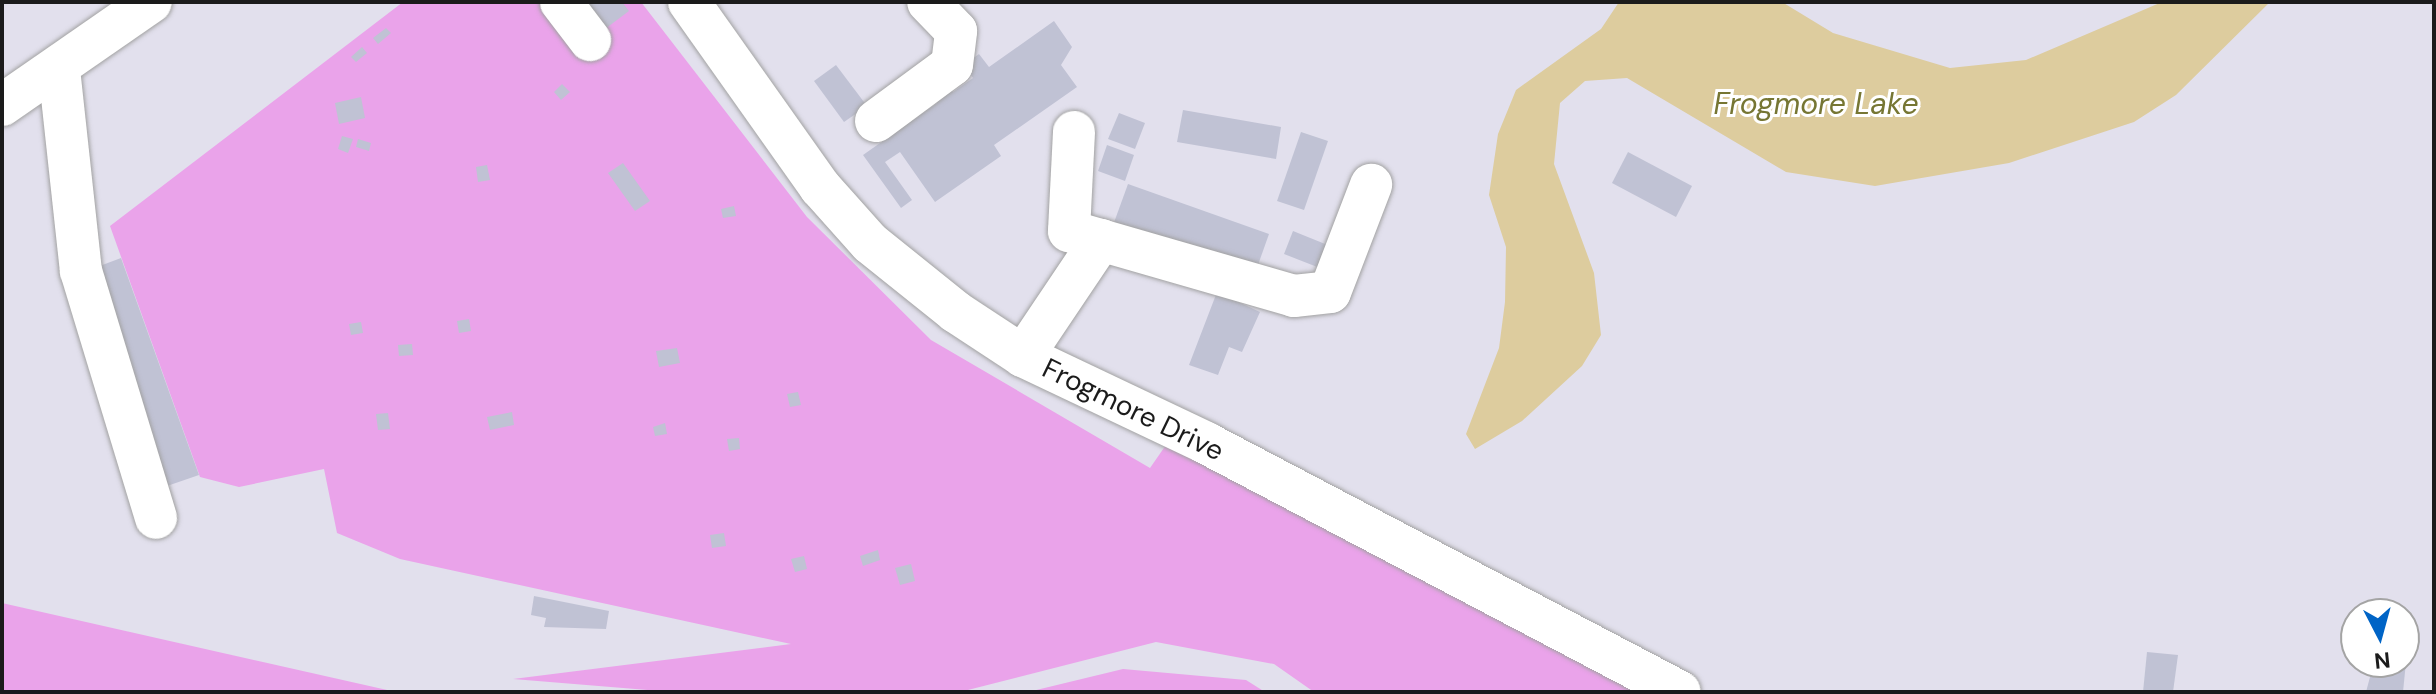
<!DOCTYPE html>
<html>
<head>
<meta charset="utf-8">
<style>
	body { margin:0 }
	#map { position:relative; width:2436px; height:694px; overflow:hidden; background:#e2e0ed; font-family:"DM Sans",sans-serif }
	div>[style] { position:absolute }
	.grass>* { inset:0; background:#eaa3ea }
	.water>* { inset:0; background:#ddcc9e }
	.building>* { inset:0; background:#c0c2d4 }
	.roads { filter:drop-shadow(0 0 2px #a2a2a2) drop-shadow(0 0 2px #a2a2a2) }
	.minor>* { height:42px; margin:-21px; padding:0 21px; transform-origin:21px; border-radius:21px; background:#fff }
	span { translate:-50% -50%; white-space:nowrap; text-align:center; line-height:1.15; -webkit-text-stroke:6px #fff; paint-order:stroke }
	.street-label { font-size:28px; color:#1b1b1b }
	.water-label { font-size:30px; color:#767633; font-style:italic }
	.frame { position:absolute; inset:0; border:4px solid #1b1b1b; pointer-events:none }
	.north { position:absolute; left:2340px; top:598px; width:80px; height:80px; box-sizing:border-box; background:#fff; border:2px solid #a4a4a4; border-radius:50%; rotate:174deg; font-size:22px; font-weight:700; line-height:32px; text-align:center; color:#1b1b1b }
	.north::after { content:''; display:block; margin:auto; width:28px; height:36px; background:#0064c6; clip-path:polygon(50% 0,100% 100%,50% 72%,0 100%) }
</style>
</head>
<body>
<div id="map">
	<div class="grass">
		<div style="clip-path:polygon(403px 2px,641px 2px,807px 217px,931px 340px,1150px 468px,1166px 445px,1647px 692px,1314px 692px,1274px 664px,1156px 642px,960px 692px,672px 692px,513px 679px,791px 644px,400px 559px,337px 533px,324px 469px,239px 487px,200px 477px,110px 226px)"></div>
		<div style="clip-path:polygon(2px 603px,396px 692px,2px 692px)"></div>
		<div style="clip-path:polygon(1123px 669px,1246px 680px,1265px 692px,1028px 692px)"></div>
	</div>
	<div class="water">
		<div style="clip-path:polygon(1619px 2px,1782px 2px,1833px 33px,1950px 68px,2026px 60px,2162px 2px,2270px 2px,2176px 95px,2134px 122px,2009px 163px,1875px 186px,1786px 172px,1627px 78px,1585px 81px,1560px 103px,1554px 164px,1594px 273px,1601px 335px,1582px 366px,1522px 421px,1475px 449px,1466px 434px,1499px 348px,1505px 302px,1506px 247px,1489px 195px,1498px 134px,1516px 90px,1601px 29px)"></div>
	</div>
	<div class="building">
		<div style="clip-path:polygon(585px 2px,622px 2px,629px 11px,605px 29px)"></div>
		<div style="clip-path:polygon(1054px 21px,1072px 47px,1061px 65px,1077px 87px,994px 145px,1001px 156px,935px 202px,900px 152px,885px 162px,912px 200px,901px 208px,863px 155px,937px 103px,927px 90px,943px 79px,953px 92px,973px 78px,964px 65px,979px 54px,989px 67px)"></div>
		<div style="clip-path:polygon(386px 28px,391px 33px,378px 44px,373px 38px)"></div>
		<div style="clip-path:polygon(362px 47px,367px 53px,356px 62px,351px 57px)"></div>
		<div style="clip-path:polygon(836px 65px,867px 106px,844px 122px,814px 81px)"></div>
		<div style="clip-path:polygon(562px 84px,570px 92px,561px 100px,554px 92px)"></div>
		<div style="clip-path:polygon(361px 97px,365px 118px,339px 124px,335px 103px)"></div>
		<div style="clip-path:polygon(1183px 110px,1281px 127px,1276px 159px,1177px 142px)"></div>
		<div style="clip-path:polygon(1119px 113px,1145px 123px,1135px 149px,1108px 139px)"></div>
		<div style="clip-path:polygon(1301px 132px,1328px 141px,1304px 210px,1277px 201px)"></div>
		<div style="clip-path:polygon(342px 136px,353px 139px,348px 153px,338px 149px)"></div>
		<div style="clip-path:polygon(358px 139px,371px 143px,369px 151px,356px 147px)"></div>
		<div style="clip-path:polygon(1107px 145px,1134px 155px,1125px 181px,1098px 171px)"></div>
		<div style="clip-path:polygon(1628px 152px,1692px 186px,1676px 217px,1612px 183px)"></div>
		<div style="clip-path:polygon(623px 163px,650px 201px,635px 211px,608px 173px)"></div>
		<div style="clip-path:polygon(487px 165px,490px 180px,478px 182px,476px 167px)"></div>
		<div style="clip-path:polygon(1128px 184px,1269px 234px,1253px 279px,1112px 228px)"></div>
		<div style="clip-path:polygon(734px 206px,736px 216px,723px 218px,721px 209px)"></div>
		<div style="clip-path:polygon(1293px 231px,1340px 250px,1330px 272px,1284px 254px)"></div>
		<div style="clip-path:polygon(121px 258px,199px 475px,167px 486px,89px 270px)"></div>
		<div style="clip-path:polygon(1217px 292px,1260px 312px,1242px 352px,1229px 347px,1218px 375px,1189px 365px)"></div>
		<div style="clip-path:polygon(469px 319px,471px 331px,459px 333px,457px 321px)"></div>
		<div style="clip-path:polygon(361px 322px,363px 333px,351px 335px,349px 324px)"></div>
		<div style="clip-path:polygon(412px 344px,413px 355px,399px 356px,398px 345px)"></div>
		<div style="clip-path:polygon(677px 348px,680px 363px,659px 367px,656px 351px)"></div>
		<div style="clip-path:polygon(798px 392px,801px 405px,790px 407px,787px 394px)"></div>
		<div style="clip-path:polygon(512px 412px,514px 425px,490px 430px,487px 417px)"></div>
		<div style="clip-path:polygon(388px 413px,390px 429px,378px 430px,376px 414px)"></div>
		<div style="clip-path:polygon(665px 423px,667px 434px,655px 436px,653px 427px)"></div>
		<div style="clip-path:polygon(739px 438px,740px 449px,729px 451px,727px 439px)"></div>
		<div style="clip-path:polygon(724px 533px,726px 546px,712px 548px,710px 535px)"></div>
		<div style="clip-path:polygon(878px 550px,880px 560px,863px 566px,860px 556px)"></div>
		<div style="clip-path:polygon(804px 556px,807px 569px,795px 572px,791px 559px)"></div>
		<div style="clip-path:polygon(911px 564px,915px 581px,900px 585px,895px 568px)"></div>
		<div style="clip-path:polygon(534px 596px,609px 611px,606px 629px,544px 627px,546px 618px,531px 615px)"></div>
		<div style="clip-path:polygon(2147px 652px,2178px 655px,2173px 692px,2143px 692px)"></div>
		<div style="clip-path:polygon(2374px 662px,2406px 662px,2403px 692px,2366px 692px)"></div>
	</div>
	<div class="roads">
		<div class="minor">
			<div style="left:561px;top:2px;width:48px;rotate:52.7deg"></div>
			<div style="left:689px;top:2px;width:227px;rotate:54.7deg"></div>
			<div style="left:820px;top:187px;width:75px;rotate:48.2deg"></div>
			<div style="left:870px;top:243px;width:110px;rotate:38.7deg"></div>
			<div style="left:956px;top:312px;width:80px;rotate:33.3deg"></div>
			<div style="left:1023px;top:356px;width:203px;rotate:25.4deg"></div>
			<div style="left:1206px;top:443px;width:535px;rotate:27.71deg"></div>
			<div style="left:59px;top:69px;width:203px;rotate:83.8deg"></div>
			<div style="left:81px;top:271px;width:258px;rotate:73.1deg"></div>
			<div style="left:2px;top:105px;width:181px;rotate:-34.7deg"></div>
			<div style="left:876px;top:121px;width:94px;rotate:-36.4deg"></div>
			<div style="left:952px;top:65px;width:34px;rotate:-83deg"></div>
			<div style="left:956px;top:31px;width:40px;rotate:-134deg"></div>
			<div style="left:1074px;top:132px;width:99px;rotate:92.9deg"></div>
			<div style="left:1069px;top:231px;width:234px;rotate:16.1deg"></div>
			<div style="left:1294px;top:296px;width:36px;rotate:-6deg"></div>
			<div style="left:1330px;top:292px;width:115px;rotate:-69deg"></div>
			<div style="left:1023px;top:356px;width:140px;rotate:-56.1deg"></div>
		</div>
	</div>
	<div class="street-label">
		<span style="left:1133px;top:410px;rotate:26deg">Frogmore Drive</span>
	</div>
	<div class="water-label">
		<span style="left:1816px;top:104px">Frogmore Lake</span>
	</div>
	<div class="frame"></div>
	<div class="north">N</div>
</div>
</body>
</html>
